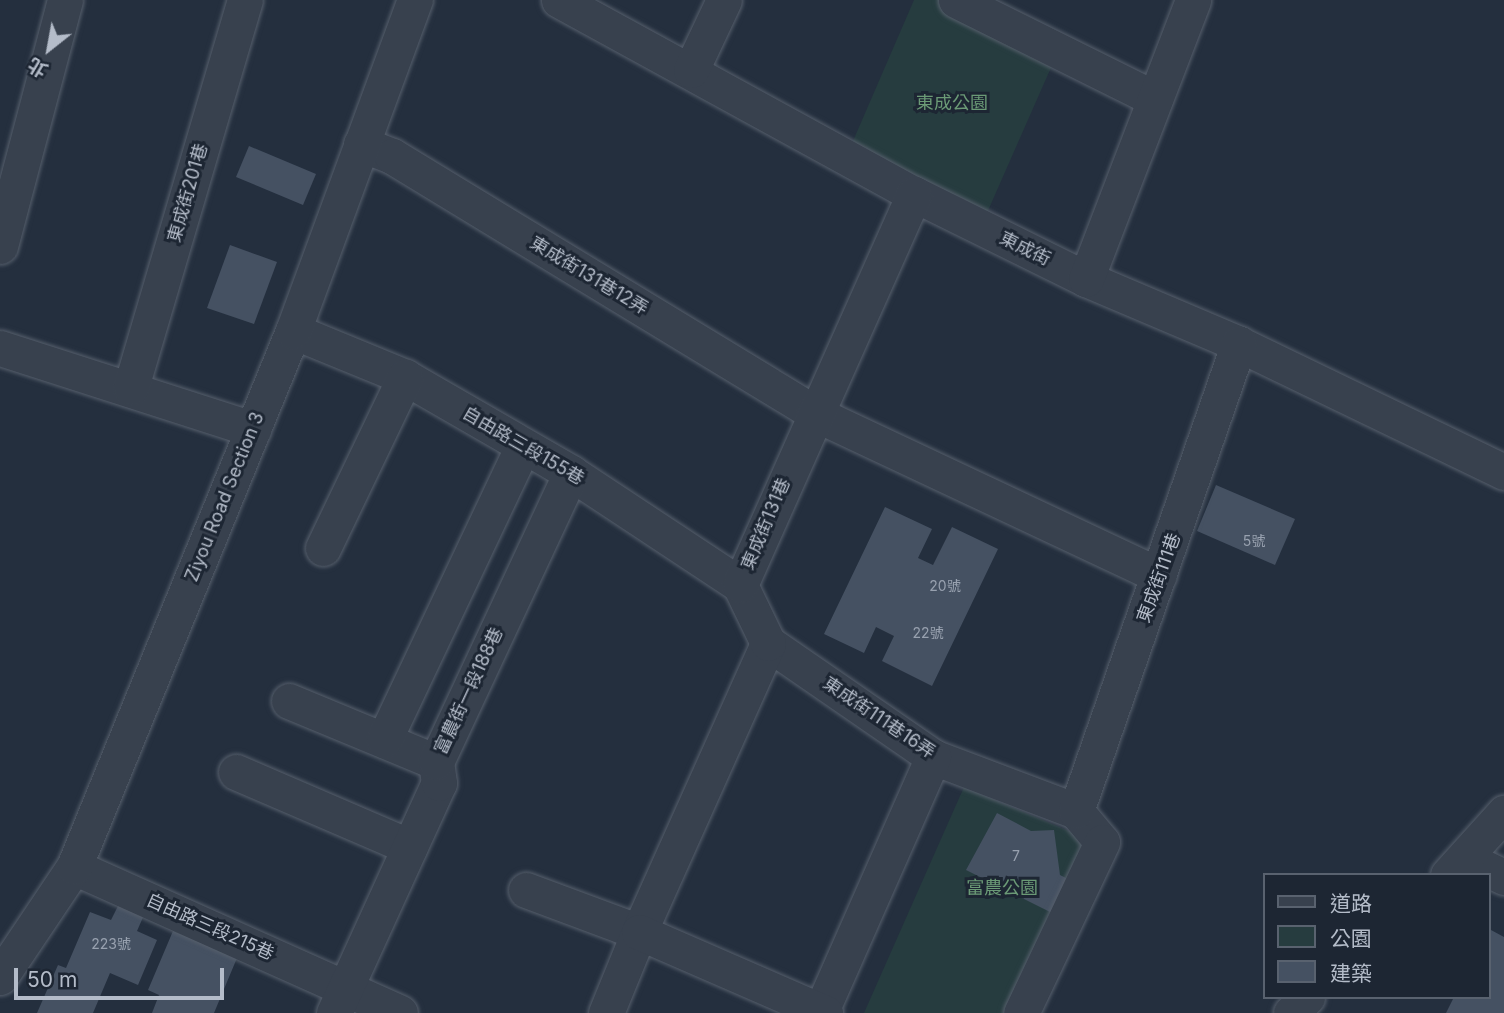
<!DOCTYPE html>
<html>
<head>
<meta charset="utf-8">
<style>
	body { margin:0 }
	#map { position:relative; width:1504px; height:1013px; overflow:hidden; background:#242f3e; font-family:Inter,"Noto Sans TC",sans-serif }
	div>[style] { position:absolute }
	.green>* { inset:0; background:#263c3f }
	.building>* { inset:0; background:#455162 }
	.roads { filter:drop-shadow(0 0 2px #565f6c) drop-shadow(0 0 2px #565f6c) }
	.minor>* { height:35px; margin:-17.5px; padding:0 17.5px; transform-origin:17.5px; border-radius:17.5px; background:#38414e }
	span { translate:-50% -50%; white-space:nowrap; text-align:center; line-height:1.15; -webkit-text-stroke:6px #1d2633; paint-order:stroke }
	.number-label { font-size:14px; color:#98a1af }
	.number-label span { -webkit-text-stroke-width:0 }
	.park-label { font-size:18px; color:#6b9a76 }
	.street-label { font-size:18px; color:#b4bcc9 }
	.legend { position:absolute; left:1263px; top:873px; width:228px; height:126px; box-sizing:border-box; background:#1d2633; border:2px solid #59626f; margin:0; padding:9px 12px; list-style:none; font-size:21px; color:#b4bcc9 }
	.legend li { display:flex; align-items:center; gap:14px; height:35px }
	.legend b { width:35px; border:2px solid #59626f }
	.north { position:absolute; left:14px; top:14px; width:70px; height:70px; -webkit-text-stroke:5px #1d2633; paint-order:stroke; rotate:211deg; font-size:19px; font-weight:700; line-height:28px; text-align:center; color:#b4bcc9 }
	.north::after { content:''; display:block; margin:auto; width:24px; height:32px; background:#b4bcc9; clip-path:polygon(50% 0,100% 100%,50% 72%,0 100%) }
	.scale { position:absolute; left:14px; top:968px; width:210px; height:32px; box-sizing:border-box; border:4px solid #b4bcc9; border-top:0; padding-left:9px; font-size:21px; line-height:24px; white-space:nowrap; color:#b4bcc9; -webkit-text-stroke:5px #1d2633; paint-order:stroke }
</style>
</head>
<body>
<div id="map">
	<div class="green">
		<div style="clip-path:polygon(914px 0,940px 0,1057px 54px,983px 222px,853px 141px)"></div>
		<div style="clip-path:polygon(964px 787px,1076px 834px,1093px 869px,1027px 1013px,864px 1013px)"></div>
	</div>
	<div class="building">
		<div style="clip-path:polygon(249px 146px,316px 174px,303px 205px,236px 177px)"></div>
		<div style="clip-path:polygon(230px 245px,277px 262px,254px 324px,207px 308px)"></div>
		<div style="clip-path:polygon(1216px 485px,1295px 519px,1275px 565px,1197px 531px)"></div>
		<div style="clip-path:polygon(885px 507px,932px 529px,918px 558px,933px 565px,952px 527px,998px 549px,932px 686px,882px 661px,894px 636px,876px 627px,864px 653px,824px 634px)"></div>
		<div style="clip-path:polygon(997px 813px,1031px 831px,1054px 830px,1060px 875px,1070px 880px,1052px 913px,966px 870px)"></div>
		<div style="clip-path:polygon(119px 904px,144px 915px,137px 931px,157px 940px,138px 985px,110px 973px,93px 1013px,37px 1013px,58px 965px,66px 968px,90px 912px,111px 920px)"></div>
		<div style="clip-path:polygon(1491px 930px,1504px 937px,1504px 1013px,1446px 1013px,1454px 997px,1488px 997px)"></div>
		<div style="clip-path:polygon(173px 931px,237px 958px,214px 1013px,152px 1013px,159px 995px,148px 990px)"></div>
	</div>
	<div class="roads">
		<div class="minor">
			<div style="left:559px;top:0;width:405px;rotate:28.7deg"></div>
			<div style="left:914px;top:194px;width:192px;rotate:26.3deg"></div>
			<div style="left:1086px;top:279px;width:166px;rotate:23deg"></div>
			<div style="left:1239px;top:344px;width:294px;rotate:25.8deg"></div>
			<div style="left:956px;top:0;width:222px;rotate:26.4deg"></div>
			<div style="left:691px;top:70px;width:77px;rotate:-64.8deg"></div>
			<div style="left:361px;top:144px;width:33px;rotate:21deg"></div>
			<div style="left:392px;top:156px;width:494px;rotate:31.3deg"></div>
			<div style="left:814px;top:413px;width:381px;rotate:25.2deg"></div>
			<div style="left:0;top:246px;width:254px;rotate:-75.2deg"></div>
			<div style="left:1086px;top:279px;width:299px;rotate:-69deg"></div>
			<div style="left:293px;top:331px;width:121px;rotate:22.3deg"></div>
			<div style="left:405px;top:377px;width:192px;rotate:30deg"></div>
			<div style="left:571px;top:473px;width:203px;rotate:33.5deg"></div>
			<div style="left:0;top:348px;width:266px;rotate:17.8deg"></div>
			<div style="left:131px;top:387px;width:403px;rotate:-73.6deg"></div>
			<div style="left:323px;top:548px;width:190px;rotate:-64.4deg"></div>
			<div style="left:768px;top:643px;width:201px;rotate:34.6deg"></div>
			<div style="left:933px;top:757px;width:153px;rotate:20.7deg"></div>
			<div style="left:1076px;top:811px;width:40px;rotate:50deg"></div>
			<div style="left:1102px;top:842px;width:189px;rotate:115.3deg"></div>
			<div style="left:289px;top:701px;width:159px;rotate:22.5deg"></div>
			<div style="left:384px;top:740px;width:325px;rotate:-64.7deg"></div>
			<div style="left:236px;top:772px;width:189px;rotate:23.3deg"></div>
			<div style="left:1076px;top:811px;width:495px;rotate:-70.8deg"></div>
			<div style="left:1466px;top:859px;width:42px;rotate:25.3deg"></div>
			<div style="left:74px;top:867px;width:357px;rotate:24.1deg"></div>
			<div style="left:1448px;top:875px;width:84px;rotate:-47.9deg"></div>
			<div style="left:526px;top:890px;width:121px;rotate:20.4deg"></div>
			<div style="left:639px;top:932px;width:316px;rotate:-65.9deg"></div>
			<div style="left:768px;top:643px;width:64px;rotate:-115.8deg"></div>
			<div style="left:740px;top:585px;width:428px;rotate:-66deg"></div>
			<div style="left:0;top:977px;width:133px;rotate:-56.1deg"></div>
			<div style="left:74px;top:867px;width:579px;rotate:-67.78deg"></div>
			<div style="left:293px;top:331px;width:353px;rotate:-69.8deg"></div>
			<div style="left:821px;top:1011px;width:278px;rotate:-66.2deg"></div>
			<div style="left:334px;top:1013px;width:253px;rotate:-65.5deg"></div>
			<div style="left:439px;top:783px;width:21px;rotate:-98deg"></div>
			<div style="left:436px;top:762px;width:319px;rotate:-65deg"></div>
			<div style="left:606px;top:1013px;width:87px;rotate:-67.8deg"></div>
			<div style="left:639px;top:932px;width:203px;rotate:23.5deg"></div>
			<div style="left:1291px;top:1013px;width:23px;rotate:-45deg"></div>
		</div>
	</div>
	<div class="number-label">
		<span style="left:1254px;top:541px">5號</span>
		<span style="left:945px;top:586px">20號</span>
		<span style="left:928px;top:633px">22號</span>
		<span style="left:1016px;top:856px">7</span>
		<span style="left:111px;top:944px">223號</span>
	</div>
	<div class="park-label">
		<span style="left:952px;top:103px">東成公園</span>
		<span style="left:1002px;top:888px">富農公園</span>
	</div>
	<div class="street-label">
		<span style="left:188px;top:193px;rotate:-74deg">東成街201巷</span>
		<span style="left:1025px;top:249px;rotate:26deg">東成街</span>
		<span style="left:589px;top:276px;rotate:31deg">東成街131巷12弄</span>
		<span style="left:523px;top:446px;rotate:30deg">自由路三段155巷</span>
		<span style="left:225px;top:497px;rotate:-68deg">Ziyou Road Section 3</span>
		<span style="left:766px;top:524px;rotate:-67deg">東成街131巷</span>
		<span style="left:1159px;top:578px;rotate:-70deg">東成街111巷</span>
		<span style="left:469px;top:691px;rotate:-65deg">富農街一段188巷</span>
		<span style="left:879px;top:718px;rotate:34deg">東成街111巷16弄</span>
		<span style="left:210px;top:927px;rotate:24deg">自由路三段215巷</span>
	</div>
	<ul class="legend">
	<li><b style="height:9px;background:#38414e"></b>道路</li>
	<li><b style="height:19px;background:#263c3f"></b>公園</li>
	<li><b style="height:19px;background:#455162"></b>建築</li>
	</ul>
	<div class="north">北</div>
	<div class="scale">50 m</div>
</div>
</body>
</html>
